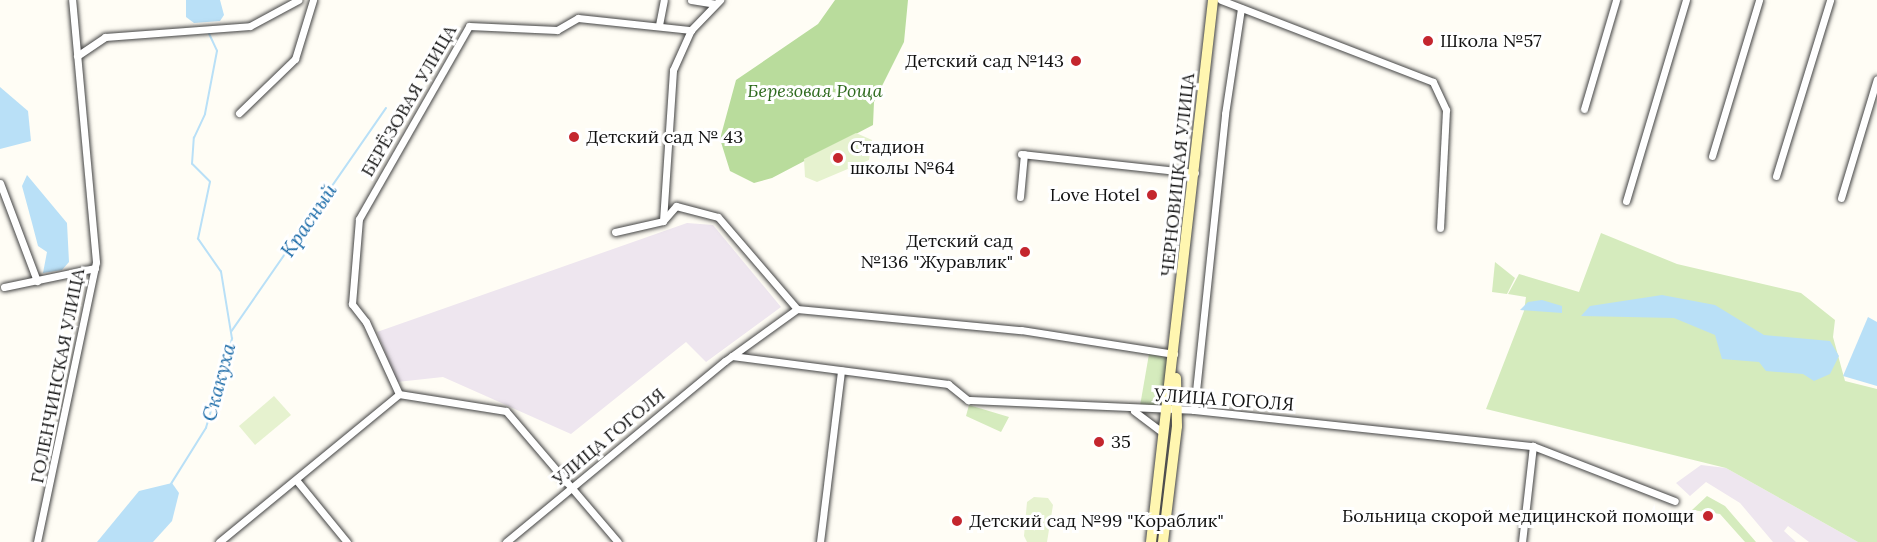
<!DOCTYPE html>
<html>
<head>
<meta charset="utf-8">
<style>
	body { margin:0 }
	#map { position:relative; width:1877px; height:542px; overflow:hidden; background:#fffdf5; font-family:Lora,serif }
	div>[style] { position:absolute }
	.industrial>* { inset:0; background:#eee6ef }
	.green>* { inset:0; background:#d5ebbd }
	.forest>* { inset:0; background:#b9dc9c }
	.pitch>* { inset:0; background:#e6f2cf }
	.water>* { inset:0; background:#b9e0f7 }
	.stream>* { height:1.5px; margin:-0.75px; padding:0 0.75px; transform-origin:0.75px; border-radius:0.75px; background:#b9e0f7 }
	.roads { filter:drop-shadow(0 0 2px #444) drop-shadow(0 0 2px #444) }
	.minor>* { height:7px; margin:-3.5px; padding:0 3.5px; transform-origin:3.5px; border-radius:3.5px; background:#fff }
	.secondary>* { height:10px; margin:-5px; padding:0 5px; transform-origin:5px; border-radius:5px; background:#fff6b0 }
	.dots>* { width:16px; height:16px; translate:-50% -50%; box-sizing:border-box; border:3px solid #fff; border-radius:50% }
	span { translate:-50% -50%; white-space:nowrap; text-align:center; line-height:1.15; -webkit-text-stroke:6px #fff; paint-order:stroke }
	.poi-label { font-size:18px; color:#111 }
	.left { translate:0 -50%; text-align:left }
	.right { translate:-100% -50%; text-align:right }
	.park-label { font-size:18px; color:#2f6b1f; font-style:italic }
	.street-label { font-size:18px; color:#111 }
	.water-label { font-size:20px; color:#1768a6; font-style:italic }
</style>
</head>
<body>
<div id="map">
	<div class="industrial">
		<div style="clip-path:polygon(687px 223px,713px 225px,781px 307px,706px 362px,686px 342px,571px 434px,443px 377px,397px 382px,377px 332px)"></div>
		<div style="clip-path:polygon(1701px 465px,1726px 468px,1858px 542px,1809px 542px,1788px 526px,1784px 531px,1796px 542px,1773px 542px,1740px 503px,1706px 482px,1690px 496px,1676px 483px)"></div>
	</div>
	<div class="green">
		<div style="clip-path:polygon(1601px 233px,1677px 264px,1801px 293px,1835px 320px,1833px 337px,1845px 381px,1877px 389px,1877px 542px,1858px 542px,1726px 468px,1486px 409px,1524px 311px,1526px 297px,1508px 294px,1519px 274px,1579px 292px)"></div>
		<div style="clip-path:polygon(1495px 262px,1515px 278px,1507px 294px,1492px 292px)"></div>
		<div style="clip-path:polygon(1149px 354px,1170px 357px,1163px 404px,1140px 406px)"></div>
		<div style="clip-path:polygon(969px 405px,1009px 417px,1001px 432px,966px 416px)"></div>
		<div style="clip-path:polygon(1707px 496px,1725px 506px,1756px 542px,1745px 542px,1720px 514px,1692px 510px)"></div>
	</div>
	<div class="forest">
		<div style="clip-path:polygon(835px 0,908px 0,904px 42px,874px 102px,873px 125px,772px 178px,754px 183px,730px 171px,720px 139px,736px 80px,818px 24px)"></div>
	</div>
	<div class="pitch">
		<div style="clip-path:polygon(856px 133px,872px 140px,869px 160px,817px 182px,805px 177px,804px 159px)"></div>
		<div style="clip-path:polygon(274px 396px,291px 415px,255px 445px,239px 426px)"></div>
		<div style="clip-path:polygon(1034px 497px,1048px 498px,1053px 505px,1047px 542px,1027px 542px,1024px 536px,1027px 502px)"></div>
	</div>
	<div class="water">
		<div style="clip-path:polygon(186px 0,220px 0,224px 15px,220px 21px,194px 23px,186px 17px)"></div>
		<div style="clip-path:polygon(0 87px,28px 111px,31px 141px,0 149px)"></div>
		<div style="clip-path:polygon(27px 175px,67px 223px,69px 262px,62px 270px,43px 273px,47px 252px,38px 246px,32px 223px,22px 186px)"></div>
		<div style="clip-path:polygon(1662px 295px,1715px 305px,1764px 335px,1830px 341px,1839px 356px,1830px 374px,1814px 381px,1803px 374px,1766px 371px,1759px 362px,1722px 359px,1715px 335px,1674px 318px,1581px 316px,1590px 306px)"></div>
		<div style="clip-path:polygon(1542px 300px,1562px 306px,1562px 313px,1520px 310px,1528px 302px)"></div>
		<div style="clip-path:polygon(1868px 317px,1877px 322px,1877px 386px,1843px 376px)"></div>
		<div style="clip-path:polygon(172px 483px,179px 493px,172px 521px,153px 542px,97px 542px,139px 491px)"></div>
	</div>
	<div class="stream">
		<div style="left:231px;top:332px;width:272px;rotate:-55.3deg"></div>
		<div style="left:171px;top:484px;width:66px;rotate:-58deg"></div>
		<div style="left:206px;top:428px;width:93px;rotate:-73.7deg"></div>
		<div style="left:232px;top:339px;width:68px;rotate:-99.3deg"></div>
		<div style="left:221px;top:272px;width:40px;rotate:-124.9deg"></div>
		<div style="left:198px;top:239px;width:58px;rotate:-78.1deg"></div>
		<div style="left:210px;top:182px;width:25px;rotate:-135deg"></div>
		<div style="left:192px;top:164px;width:26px;rotate:-86deg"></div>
		<div style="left:194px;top:138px;width:26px;rotate:-65deg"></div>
		<div style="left:205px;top:114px;width:64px;rotate:-79.2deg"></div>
		<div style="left:217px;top:51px;width:19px;rotate:-115deg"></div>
	</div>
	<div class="roads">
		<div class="minor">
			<div style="left:691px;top:0;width:24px;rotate:9deg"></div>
			<div style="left:1221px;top:0;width:227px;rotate:21.1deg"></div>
			<div style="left:1433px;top:82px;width:31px;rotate:65deg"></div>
			<div style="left:1446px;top:110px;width:118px;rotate:92.9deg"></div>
			<div style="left:659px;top:25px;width:25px;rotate:-79deg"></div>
			<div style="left:77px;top:56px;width:34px;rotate:-34deg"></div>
			<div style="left:105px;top:37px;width:145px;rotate:-4.3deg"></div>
			<div style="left:250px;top:26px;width:55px;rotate:-28.4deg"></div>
			<div style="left:1584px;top:109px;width:114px;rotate:-73.6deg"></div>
			<div style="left:239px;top:113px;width:78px;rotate:-44deg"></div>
			<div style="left:295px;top:59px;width:62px;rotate:-73deg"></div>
			<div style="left:1021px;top:154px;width:175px;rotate:6.2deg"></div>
			<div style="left:1712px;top:156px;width:163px;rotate:-73.2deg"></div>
			<div style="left:1776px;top:176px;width:184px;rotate:-72.9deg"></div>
			<div style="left:0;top:183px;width:105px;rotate:69.3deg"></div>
			<div style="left:1020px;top:197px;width:43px;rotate:-84.7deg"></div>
			<div style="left:1841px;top:198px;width:124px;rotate:-73.2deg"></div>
			<div style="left:1626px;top:201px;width:210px;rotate:-73.4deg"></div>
			<div style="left:663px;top:221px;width:20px;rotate:-49deg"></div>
			<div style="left:676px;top:206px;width:43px;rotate:14.7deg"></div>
			<div style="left:718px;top:217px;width:121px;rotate:49.3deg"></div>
			<div style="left:615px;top:232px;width:49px;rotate:-12.9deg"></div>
			<div style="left:663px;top:221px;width:151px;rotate:-86.2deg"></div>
			<div style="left:673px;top:70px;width:44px;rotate:-65.8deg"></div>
			<div style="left:691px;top:30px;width:42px;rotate:-46deg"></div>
			<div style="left:4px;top:287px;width:93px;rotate:-11.8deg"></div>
			<div style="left:732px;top:356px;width:218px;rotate:7.4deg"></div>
			<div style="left:948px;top:384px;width:26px;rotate:39deg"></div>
			<div style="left:968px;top:400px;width:226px;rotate:2.5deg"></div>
			<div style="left:1194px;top:410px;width:341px;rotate:6.1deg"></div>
			<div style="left:1533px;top:446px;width:152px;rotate:21.2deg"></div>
			<div style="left:399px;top:394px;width:79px;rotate:-114.6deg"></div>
			<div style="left:366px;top:322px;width:23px;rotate:-128deg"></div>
			<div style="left:352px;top:304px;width:85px;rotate:-85.3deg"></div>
			<div style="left:359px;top:219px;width:222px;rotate:-60.3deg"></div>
			<div style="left:469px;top:26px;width:88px;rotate:2.6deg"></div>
			<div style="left:557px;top:30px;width:24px;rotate:-30deg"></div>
			<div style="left:578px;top:18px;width:114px;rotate:6.1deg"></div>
			<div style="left:399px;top:394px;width:108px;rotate:9deg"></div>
			<div style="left:506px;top:411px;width:172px;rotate:49.5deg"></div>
			<div style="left:1194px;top:410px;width:298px;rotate:-84deg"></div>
			<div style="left:1225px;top:114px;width:107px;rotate:-81.4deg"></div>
			<div style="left:1134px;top:411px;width:36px;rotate:37deg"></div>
			<div style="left:297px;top:481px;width:79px;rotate:50.7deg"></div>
			<div style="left:37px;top:542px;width:286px;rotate:-78.1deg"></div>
			<div style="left:96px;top:262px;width:263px;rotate:-95.2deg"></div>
			<div style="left:219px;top:542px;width:233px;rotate:-39.4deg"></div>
			<div style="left:506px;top:542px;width:284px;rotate:-39.6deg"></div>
			<div style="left:725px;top:361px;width:89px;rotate:-35.8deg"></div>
			<div style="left:797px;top:309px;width:225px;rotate:5.4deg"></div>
			<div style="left:1021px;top:330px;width:155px;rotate:8.9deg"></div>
			<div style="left:820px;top:542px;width:173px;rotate:-83deg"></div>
			<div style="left:1522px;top:542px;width:97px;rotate:-83.5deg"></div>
		</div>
		<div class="secondary">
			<div style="left:1151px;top:542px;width:546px;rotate:-83.47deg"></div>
			<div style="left:1163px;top:542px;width:117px;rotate:-83.1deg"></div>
			<div style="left:1177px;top:426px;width:48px;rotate:-91.2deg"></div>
		</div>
	</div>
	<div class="dots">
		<div style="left:1428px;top:41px;background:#c4262e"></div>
		<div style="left:1076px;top:61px;background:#c4262e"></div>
		<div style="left:574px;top:137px;background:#c4262e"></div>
		<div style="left:838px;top:158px;background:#c4262e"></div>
		<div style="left:1152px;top:195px;background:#c4262e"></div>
		<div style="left:1025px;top:252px;background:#c4262e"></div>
		<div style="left:1099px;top:442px;background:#c4262e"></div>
		<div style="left:1708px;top:516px;background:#c4262e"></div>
		<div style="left:957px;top:521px;background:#c4262e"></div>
	</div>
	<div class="poi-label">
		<span class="left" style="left:1440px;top:41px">Школа №57</span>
		<span class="right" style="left:1064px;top:61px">Детский сад №143</span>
		<span class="left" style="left:586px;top:137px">Детский сад № 43</span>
		<span class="left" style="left:850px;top:158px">Стадион<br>школы №64</span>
		<span class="right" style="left:1140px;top:195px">Love Hotel</span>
		<span class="right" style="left:1013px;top:252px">Детский сад<br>№136 "Журавлик"</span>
		<span class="left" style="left:1111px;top:442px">35</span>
		<span class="right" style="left:1694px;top:516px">Больница скорой медицинской помощи</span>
		<span class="left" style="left:969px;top:521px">Детский сад №99 "Кораблик"</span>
	</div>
	<div class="park-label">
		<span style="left:815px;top:91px">Березовая Роща</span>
	</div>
	<div class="street-label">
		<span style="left:409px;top:101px;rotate:-60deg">БЕРЁЗОВАЯ УЛИЦА</span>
		<span style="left:1178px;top:175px;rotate:-84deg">ЧЕРНОВИЦКАЯ УЛИЦА</span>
		<span style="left:58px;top:376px;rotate:-79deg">ГОЛЕНЧИНСКАЯ УЛИЦА</span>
		<span style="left:1224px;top:400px;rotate:4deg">УЛИЦА ГОГОЛЯ</span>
		<span style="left:609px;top:437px;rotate:-40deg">УЛИЦА ГОГОЛЯ</span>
	</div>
	<div class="water-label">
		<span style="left:308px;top:220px;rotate:-56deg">Красный</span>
		<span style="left:218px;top:382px;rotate:-75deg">Скакуха</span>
	</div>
</div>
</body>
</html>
